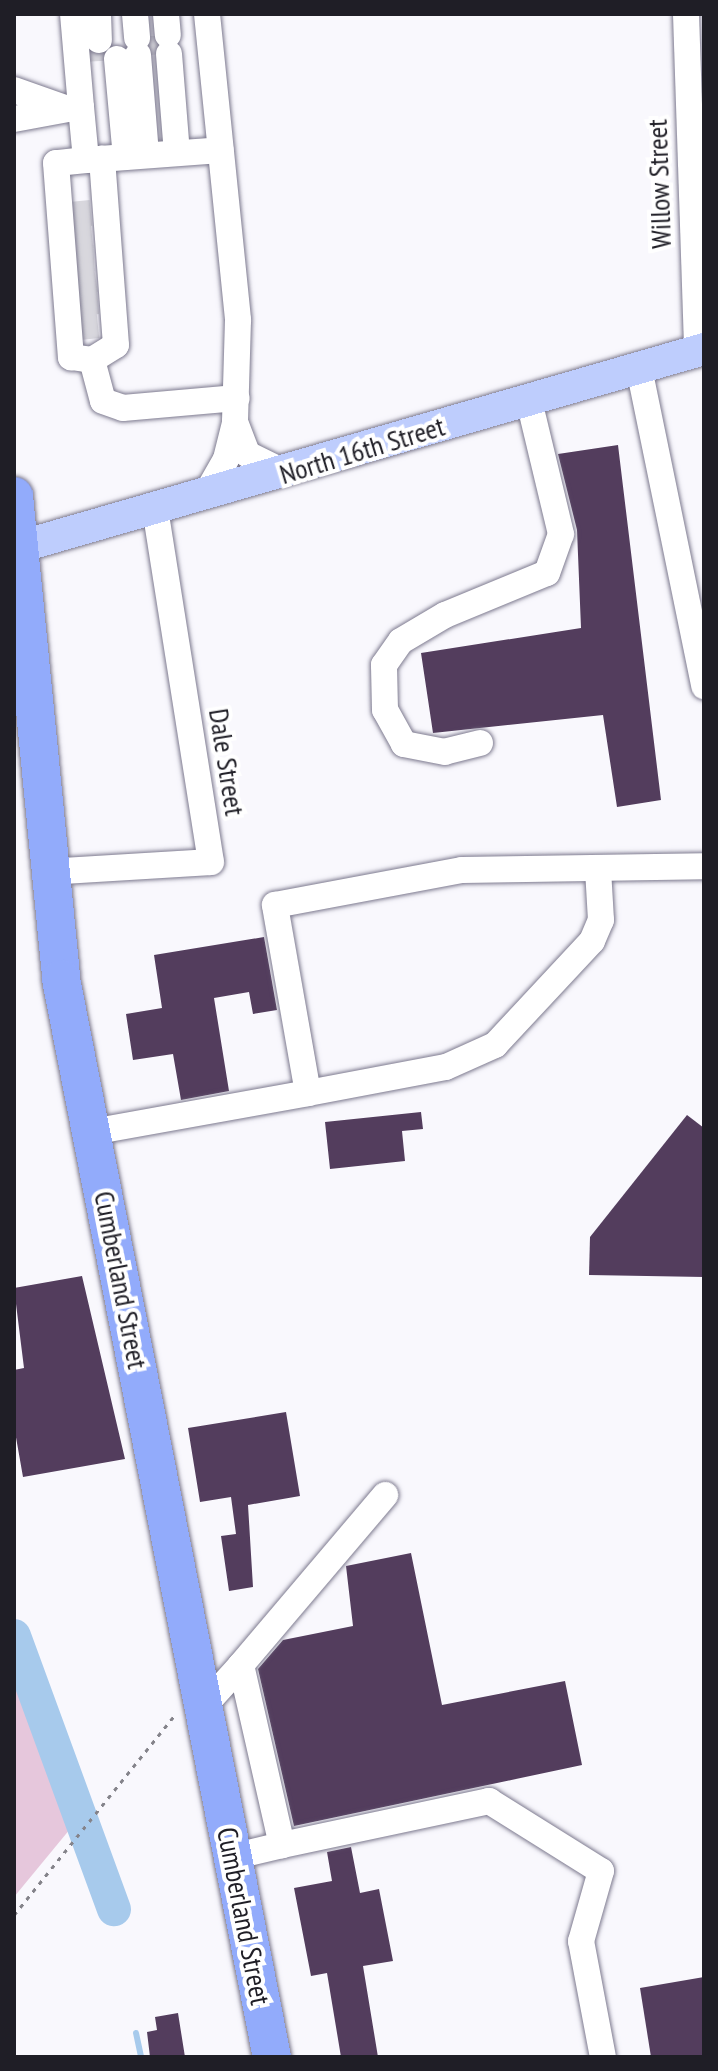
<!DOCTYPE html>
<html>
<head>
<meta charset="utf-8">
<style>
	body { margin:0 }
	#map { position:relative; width:718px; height:2071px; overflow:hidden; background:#f9f8fd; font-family:"PT Sans Narrow",sans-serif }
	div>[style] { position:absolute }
	.green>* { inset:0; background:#e6c7dc }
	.stream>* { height:6px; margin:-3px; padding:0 3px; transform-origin:3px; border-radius:3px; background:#a7caec }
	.river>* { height:34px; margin:-17px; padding:0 17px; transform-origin:17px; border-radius:17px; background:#a7caec }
	.building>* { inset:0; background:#533d5d }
	.minor-tunnel>* { height:26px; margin-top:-13px; transform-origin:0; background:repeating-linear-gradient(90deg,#d8d7dd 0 26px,transparent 0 39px) }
	.path>* { height:3px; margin-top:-1.5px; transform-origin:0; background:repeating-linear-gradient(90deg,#84838a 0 4px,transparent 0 10px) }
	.roads { filter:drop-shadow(0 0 2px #7d7a8f) drop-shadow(0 0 2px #7d7a8f) }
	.minor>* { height:26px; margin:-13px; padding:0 13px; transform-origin:13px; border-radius:13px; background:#fff }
	.major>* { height:32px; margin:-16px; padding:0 16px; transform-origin:16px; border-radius:16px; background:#becdfd }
	.highway>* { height:38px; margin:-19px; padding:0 19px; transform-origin:19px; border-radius:19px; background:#92abfb }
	span { translate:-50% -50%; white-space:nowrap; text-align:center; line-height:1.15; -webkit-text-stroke:8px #fff; paint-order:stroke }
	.street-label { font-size:28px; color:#1f1e26 }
	.frame { position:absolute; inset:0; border:16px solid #1f1e26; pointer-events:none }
</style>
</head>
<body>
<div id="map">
	<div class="green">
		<div style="clip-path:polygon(14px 1660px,75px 1823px,14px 1897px)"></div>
	</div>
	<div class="stream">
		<div style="left:14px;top:1662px;width:15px;rotate:-70deg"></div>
		<div style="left:136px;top:2033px;width:25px;rotate:78deg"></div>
	</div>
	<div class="river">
		<div style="left:14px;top:1636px;width:291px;rotate:69.9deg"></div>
	</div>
	<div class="building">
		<div style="clip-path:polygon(618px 445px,661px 800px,617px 807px,603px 715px,433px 733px,421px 653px,581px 628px,577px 530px,558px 454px)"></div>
		<div style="clip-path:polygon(264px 937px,277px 1010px,253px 1014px,249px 992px,214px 998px,229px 1091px,181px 1100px,173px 1054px,133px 1060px,126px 1014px,162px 1008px,154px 955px)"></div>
		<div style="clip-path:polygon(421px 1112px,423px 1129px,402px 1131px,405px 1161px,330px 1169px,325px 1122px)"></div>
		<div style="clip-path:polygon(687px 1115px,704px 1128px,704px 1277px,589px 1275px,590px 1237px)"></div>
		<div style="clip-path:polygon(82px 1276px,125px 1459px,23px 1477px,14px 1426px,14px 1370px,24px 1368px,14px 1288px)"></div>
		<div style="clip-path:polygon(286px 1412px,300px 1496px,248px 1505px,253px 1587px,229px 1591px,221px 1536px,236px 1534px,231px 1497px,200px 1502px,188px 1428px)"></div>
		<div style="clip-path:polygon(411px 1553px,442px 1705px,565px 1681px,582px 1765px,294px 1826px,258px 1669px,283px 1640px,353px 1626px,346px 1566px)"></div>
		<div style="clip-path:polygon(351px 1847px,360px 1893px,379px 1889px,393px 1961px,363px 1966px,378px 2057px,341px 2057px,327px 1973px,311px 1976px,294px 1888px,332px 1881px,327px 1852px)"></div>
		<div style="clip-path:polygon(704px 1977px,704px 2057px,651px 2057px,640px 1988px)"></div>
		<div style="clip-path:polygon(178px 2013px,185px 2057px,150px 2057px,147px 2032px,157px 2030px,155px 2017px)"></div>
	</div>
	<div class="minor-tunnel">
		<div style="left:150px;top:36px;width:19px;rotate:84deg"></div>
		<div style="left:99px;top:40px;width:21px;rotate:87deg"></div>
		<div style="left:71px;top:215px;width:20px;rotate:-6deg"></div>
		<div style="left:73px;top:237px;width:19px;rotate:-6deg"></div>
		<div style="left:74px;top:259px;width:20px;rotate:-3deg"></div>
		<div style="left:76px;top:282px;width:20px;rotate:-9deg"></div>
		<div style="left:77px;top:303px;width:21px;rotate:-5deg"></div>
		<div style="left:79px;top:327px;width:19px;rotate:-6deg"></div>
	</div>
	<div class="path">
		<div style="left:14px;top:1915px;width:257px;rotate:-51.2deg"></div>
	</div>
	<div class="roads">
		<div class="minor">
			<div style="left:98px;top:14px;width:26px;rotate:88deg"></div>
			<div style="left:135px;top:14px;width:24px;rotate:85deg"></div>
			<div style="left:166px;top:14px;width:21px;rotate:85deg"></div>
			<div style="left:207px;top:14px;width:308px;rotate:84.2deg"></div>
			<div style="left:238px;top:320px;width:102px;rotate:91.7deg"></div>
			<div style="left:686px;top:14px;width:337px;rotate:88.1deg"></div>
			<div style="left:169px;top:54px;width:99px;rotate:85.4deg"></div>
			<div style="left:138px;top:55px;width:100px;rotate:85.4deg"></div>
			<div style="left:117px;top:59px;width:98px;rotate:84.8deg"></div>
			<div style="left:14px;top:90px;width:57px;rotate:19.4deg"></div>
			<div style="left:68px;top:109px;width:55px;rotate:169.5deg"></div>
			<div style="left:81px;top:107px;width:53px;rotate:84.6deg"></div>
			<div style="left:86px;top:160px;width:135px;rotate:-4.2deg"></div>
			<div style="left:68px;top:109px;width:13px;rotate:-9deg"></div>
			<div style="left:81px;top:107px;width:93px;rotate:-94.9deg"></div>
			<div style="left:86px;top:160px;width:30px;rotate:174deg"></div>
			<div style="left:56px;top:163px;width:195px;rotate:85.6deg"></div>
			<div style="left:71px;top:357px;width:21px;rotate:8deg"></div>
			<div style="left:92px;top:360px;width:28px;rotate:-32deg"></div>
			<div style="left:116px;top:345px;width:187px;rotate:-94.3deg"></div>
			<div style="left:92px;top:360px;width:42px;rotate:75deg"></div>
			<div style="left:103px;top:401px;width:21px;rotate:19deg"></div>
			<div style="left:123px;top:408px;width:114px;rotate:-5deg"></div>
			<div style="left:639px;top:368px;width:325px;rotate:78.4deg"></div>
			<div style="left:205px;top:496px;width:43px;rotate:-60.4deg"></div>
			<div style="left:226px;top:459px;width:38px;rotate:-76deg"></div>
			<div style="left:235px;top:422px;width:34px;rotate:69deg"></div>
			<div style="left:247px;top:454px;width:43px;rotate:26deg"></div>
			<div style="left:480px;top:743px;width:36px;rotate:166deg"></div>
			<div style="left:445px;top:752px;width:42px;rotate:-169deg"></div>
			<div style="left:404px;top:744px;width:39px;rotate:-119deg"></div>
			<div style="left:385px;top:710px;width:45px;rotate:-91.3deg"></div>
			<div style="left:384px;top:665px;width:29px;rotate:-55deg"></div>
			<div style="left:401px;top:641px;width:51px;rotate:-30.6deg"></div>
			<div style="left:445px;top:615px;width:110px;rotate:-22.4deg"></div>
			<div style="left:547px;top:573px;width:41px;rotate:-70.3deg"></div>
			<div style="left:561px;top:534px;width:137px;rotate:-103.5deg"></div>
			<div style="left:47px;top:872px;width:164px;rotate:-3.5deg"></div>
			<div style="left:211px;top:862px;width:356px;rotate:-99deg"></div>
			<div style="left:308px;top:1093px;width:140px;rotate:-10.7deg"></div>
			<div style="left:446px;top:1067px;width:54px;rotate:-24.2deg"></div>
			<div style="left:495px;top:1045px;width:142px;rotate:-47deg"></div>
			<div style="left:592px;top:941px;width:23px;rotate:-67deg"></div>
			<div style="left:601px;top:920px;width:51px;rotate:-93.4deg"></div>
			<div style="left:92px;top:1132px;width:219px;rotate:-10.2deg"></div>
			<div style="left:308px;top:1093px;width:191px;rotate:-100deg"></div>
			<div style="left:275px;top:905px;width:190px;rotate:-10.6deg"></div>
			<div style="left:462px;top:870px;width:242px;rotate:-0.9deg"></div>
			<div style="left:241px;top:1665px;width:223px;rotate:-49.7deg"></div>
			<div style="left:204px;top:1706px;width:55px;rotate:-47.9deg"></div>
			<div style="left:241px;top:1665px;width:185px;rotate:77.2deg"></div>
			<div style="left:282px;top:1845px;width:51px;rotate:166.5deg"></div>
			<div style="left:282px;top:1845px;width:212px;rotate:-12deg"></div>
			<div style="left:489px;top:1801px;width:132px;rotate:32deg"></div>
			<div style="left:601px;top:1871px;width:73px;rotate:105.9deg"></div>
			<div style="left:581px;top:1941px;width:118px;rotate:79.3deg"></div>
		</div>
		<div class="major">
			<div style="left:19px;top:547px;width:713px;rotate:-16.12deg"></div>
		</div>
		<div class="highway">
			<div style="left:14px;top:496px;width:485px;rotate:84.4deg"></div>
			<div style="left:61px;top:979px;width:1098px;rotate:78.93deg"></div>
		</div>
	</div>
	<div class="street-label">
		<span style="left:659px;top:184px;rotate:-92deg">Willow Street</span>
		<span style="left:362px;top:450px;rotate:-17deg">North 16th Street</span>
		<span style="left:227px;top:762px;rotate:81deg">Dale Street</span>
		<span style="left:121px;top:1280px;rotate:79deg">Cumberland Street</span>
		<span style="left:244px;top:1916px;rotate:79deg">Cumberland Street</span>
	</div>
	<div class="frame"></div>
</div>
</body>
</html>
